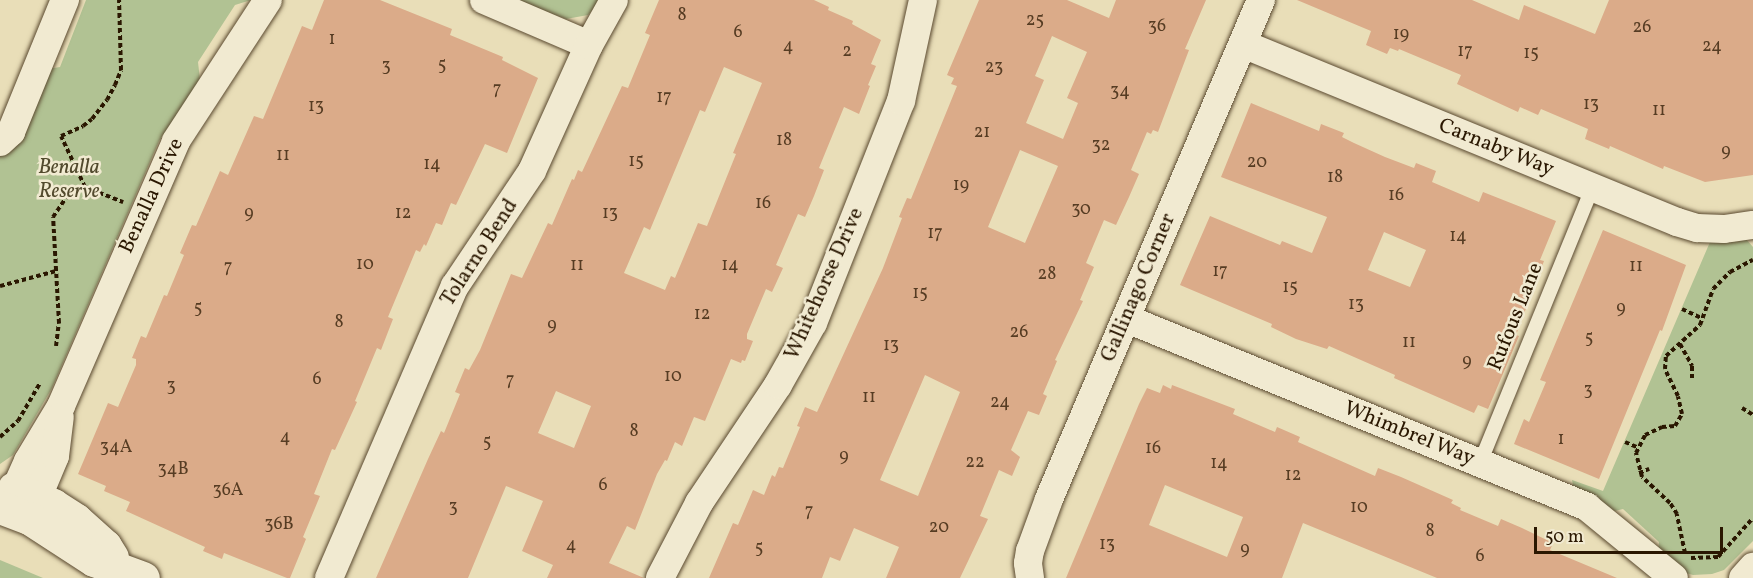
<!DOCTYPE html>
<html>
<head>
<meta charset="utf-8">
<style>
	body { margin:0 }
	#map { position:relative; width:1753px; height:578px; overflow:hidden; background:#e9deb8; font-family:Vollkorn,serif }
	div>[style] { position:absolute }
	.green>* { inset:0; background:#b1c293 }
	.building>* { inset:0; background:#dbab89 }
	.path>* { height:4px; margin-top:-2px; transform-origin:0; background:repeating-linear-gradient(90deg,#2a1701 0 4.5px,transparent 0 7.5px) }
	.roads { filter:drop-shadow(0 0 2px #5a492f) drop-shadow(0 0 2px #5a492f) }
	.service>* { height:14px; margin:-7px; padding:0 7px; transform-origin:7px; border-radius:7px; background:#f1ead1 }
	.minor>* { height:28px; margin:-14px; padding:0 14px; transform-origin:14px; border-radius:14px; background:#f1ead1 }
	.tertiary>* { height:33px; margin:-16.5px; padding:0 16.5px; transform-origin:16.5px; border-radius:16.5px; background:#f1ead1 }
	span { translate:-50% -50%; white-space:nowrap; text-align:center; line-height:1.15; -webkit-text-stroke:5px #f1ead1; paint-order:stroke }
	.number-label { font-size:18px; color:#563c23 }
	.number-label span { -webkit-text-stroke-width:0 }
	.street-label { font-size:21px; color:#2a1701 }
	.park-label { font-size:21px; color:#524a2d; font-style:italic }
	.scale { position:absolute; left:1534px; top:527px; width:189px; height:27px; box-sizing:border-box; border:3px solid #2a1701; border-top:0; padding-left:8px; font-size:18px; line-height:21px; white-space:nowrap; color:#2a1701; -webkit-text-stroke:4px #f1ead1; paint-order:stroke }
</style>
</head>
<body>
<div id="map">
	<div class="green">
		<div style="clip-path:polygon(86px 0,251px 0,235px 5px,198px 62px,200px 80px,159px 141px,52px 388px,13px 455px,0 464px,0 154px,48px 69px,60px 67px)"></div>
		<div style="clip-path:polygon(514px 0,602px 0,588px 15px,566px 19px)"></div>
		<div style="clip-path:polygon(1746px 239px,1753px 247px,1753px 541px,1724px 570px,1712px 574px,1693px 575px,1683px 572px,1658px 553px,1659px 542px,1623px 509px,1611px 512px,1574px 490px,1572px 480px,1603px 491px,1710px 242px)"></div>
		<div style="clip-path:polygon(0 560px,43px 578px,0 578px)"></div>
	</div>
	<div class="building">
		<div style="clip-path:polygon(324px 0,380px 0,452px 29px,450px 35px,503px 57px,502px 60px,538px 78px,507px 153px,485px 144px,456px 205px,451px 203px,442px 225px,436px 223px,426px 246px,424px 244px,420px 252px,416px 250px,388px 317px,393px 319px,381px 350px,377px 348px,355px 401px,357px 402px,335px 450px,332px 449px,314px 494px,320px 496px,303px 537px,306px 539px,290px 578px,287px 578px,224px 553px,222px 559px,203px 551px,205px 547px,126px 511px,130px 502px,104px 491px,106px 486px,78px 474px,108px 403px,118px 407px,136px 365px,136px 359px,132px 358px,141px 336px,146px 338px,164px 295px,167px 296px,184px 255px,180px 253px,192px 225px,196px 226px,220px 171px,228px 175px,254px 116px,263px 119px,302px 26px,312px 30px)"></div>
		<div style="clip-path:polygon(evenodd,659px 0,814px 0,829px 7px,828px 10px,853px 21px,852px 24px,881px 40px,871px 64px,876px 66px,868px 85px,870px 86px,859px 114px,844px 107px,819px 168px,824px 170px,814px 196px,805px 217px,798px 214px,776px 265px,783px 268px,772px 292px,766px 289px,747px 334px,747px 339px,753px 341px,745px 361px,742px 360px,741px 363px,731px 359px,705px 421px,694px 417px,682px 446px,675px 442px,667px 461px,665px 460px,657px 474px,635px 530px,627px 526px,609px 563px,644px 578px,547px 578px,553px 565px,522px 551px,543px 501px,506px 486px,468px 578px,376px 578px,428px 459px,441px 431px,444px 433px,460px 394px,455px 392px,465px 368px,469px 370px,480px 350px,511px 274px,522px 278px,548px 223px,552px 225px,572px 179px,574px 180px,578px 170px,582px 172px,622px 86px,628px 88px,650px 35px,645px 33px,659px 0,724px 67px,762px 83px,733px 153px,736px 154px,707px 226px,698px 223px,675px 278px,671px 276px,665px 290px,624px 273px,644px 227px,650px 230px,700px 110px,705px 112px,724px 67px,659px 0,556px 391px,591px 406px,574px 448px,538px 433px,556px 391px)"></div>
		<div style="clip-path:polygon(evenodd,979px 0,1067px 0,1109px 18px,1116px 0,1206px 0,1185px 49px,1189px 50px,1158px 132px,1153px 130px,1151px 134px,1147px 132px,1131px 170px,1139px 174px,1129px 197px,1116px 225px,1104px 220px,1086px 263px,1094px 267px,1080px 300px,1083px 301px,1055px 360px,1057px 361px,1043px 394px,1047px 396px,1039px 415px,1028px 411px,1011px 450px,1020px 457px,1012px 476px,999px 470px,980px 516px,988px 519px,960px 578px,886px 578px,899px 547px,854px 528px,840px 561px,830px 557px,822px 578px,709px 578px,733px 523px,738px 525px,753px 490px,764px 495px,772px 475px,775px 477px,779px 467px,783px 468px,800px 427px,797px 426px,805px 407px,817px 412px,883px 268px,902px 218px,899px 217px,907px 198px,911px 199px,957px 86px,951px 84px,954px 78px,947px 75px,979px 0,1052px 36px,1087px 52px,1067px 98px,1078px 103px,1063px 139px,1026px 123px,1044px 80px,1035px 76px,1052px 36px,979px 0,1020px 150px,1058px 166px,1025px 243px,988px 227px,1020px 150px,979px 0,925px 375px,960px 392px,918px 496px,880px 480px,925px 375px)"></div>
		<div style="clip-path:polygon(1297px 0,1472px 0,1519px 20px,1524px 5px,1595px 34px,1609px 0,1753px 0,1753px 175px,1705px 182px,1664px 166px,1663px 169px,1610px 146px,1609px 149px,1585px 139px,1588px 129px,1541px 109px,1538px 115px,1520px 107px,1518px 112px,1457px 84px,1461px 75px,1399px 49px,1398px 51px,1390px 48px,1387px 54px,1366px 45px,1371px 31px)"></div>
		<div style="clip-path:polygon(evenodd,1251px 103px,1319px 131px,1321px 124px,1344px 133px,1342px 137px,1354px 143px,1385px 157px,1414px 168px,1416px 163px,1436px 171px,1432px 182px,1479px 202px,1483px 192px,1556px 221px,1540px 260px,1544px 261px,1516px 335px,1519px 336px,1488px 409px,1478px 405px,1474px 413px,1394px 378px,1395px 375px,1329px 346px,1327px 349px,1296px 339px,1271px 327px,1272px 324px,1180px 285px,1210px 216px,1280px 245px,1282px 241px,1312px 253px,1327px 217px,1221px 177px,1251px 103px,1384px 232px,1426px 250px,1410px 287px,1368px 270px,1384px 232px)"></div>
		<div style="clip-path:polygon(1603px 230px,1686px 265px,1662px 331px,1660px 330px,1599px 479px,1514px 444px,1524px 419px,1529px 422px,1546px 382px,1540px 380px)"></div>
		<div style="clip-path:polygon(evenodd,1163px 385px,1171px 389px,1172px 385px,1235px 409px,1233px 414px,1275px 432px,1277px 427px,1300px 437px,1298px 442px,1375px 476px,1378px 468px,1401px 477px,1453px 500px,1451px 503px,1461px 508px,1460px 510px,1498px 526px,1501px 519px,1522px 528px,1553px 543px,1550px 550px,1617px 578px,1437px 578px,1303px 523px,1282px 578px,1066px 578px,1139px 404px,1147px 388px,1160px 393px,1163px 385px,1165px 485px,1243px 517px,1227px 557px,1149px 525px,1165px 485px)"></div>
	</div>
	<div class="path">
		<div style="left:85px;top:187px;width:41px;rotate:21.5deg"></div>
		<div style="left:0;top:286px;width:58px;rotate:-15deg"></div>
		<div style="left:1682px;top:309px;width:21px;rotate:25deg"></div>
		<div style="left:1680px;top:344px;width:25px;rotate:61deg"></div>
		<div style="left:1692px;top:366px;width:12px;rotate:90deg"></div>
		<div style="left:56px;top:346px;width:23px;rotate:-83deg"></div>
		<div style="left:59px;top:323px;width:106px;rotate:-93.2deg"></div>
		<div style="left:53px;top:217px;width:34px;rotate:-56deg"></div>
		<div style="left:72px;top:189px;width:13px;rotate:-9deg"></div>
		<div style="left:85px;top:187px;width:56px;rotate:-115.2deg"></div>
		<div style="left:61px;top:136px;width:24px;rotate:-24deg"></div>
		<div style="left:83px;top:126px;width:11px;rotate:-38deg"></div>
		<div style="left:92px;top:119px;width:24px;rotate:-52deg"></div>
		<div style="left:107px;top:100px;width:17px;rotate:-62deg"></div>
		<div style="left:115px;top:85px;width:16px;rotate:-68deg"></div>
		<div style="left:121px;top:70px;width:70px;rotate:-91.6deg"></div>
		<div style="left:1742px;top:408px;width:13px;rotate:32deg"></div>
		<div style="left:0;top:437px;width:24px;rotate:-42deg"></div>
		<div style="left:18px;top:421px;width:44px;rotate:-59.9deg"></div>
		<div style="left:1625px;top:442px;width:13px;rotate:23deg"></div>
		<div style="left:1639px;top:473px;width:11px;rotate:-22deg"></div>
		<div style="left:1685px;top:553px;width:40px;rotate:-102deg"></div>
		<div style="left:1677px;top:514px;width:13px;rotate:-122deg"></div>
		<div style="left:1670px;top:503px;width:38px;rotate:-137deg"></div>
		<div style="left:1642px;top:477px;width:25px;rotate:-104deg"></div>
		<div style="left:1636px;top:453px;width:20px;rotate:-63deg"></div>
		<div style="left:1645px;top:435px;width:19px;rotate:-25deg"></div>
		<div style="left:1662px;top:427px;width:13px;rotate:-4deg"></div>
		<div style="left:1675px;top:426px;width:14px;rotate:-60deg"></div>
		<div style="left:1682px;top:414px;width:18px;rotate:-103deg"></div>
		<div style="left:1678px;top:396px;width:30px;rotate:-116deg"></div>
		<div style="left:1665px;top:369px;width:13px;rotate:-86deg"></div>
		<div style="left:1666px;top:356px;width:46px;rotate:-42.4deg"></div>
		<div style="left:1700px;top:325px;width:38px;rotate:-70deg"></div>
		<div style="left:1713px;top:289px;width:24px;rotate:-45deg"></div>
		<div style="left:1730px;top:272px;width:26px;rotate:-28deg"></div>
		<div style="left:1691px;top:558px;width:27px;rotate:-2deg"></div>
		<div style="left:1718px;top:557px;width:52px;rotate:-48.1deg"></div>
	</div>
	<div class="roads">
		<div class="service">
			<div style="left:1480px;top:463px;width:297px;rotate:-67.8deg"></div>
		</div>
		<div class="minor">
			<div style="left:484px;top:0;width:114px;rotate:23.2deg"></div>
			<div style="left:1243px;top:44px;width:469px;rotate:22.3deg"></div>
			<div style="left:1677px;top:222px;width:21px;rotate:17deg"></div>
			<div style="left:1697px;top:228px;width:27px;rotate:2deg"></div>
			<div style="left:1724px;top:229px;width:29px;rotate:-8deg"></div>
			<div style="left:0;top:142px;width:15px;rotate:-42deg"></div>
			<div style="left:11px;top:132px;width:143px;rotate:-67.8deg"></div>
			<div style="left:1127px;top:319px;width:497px;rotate:22.2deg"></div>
			<div style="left:1587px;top:507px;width:112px;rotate:39.2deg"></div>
			<div style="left:7px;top:508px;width:51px;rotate:-65.9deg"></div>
			<div style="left:28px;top:461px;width:64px;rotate:-59deg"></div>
			<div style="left:61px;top:406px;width:289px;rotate:-66.5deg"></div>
			<div style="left:176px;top:141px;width:168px;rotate:-56.9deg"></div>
			<div style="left:29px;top:518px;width:67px;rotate:-67.2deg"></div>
			<div style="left:55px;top:456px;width:39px;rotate:-83deg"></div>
			<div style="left:329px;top:578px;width:318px;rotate:-66.7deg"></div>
			<div style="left:455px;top:286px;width:138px;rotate:-56.2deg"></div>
			<div style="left:532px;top:171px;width:138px;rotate:-65.7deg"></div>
			<div style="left:589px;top:45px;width:51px;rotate:-60.9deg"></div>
			<div style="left:660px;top:578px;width:85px;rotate:-62.5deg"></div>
			<div style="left:699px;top:503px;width:142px;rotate:-56.2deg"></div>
			<div style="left:778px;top:385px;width:71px;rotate:-60.6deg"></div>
			<div style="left:813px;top:323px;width:239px;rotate:-68.4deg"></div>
			<div style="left:901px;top:101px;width:103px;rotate:-77.7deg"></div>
			<div style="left:1030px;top:578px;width:15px;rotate:-98deg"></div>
			<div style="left:1028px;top:563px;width:12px;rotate:-81deg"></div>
			<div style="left:1030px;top:551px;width:55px;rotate:-69.9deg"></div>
			<div style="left:1049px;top:499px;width:542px;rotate:-66.98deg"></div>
			<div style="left:1743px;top:578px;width:15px;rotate:-48deg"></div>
		</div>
		<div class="tertiary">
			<div style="left:14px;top:488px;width:43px;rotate:23.6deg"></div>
			<div style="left:53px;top:505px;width:27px;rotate:33deg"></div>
			<div style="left:76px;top:520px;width:39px;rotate:42deg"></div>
			<div style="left:105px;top:546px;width:13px;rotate:58deg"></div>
			<div style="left:0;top:507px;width:31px;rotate:21deg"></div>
			<div style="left:29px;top:518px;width:77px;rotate:32.9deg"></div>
			<div style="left:94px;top:560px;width:52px;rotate:20.2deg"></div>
		</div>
	</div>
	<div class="number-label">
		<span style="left:682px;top:16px">8</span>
		<span style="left:1035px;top:21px">25</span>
		<span style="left:1157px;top:27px">36</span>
		<span style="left:1642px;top:28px">26</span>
		<span style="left:738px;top:33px">6</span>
		<span style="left:1401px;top:35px">19</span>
		<span style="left:332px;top:40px">1</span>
		<span style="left:788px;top:47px">4</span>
		<span style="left:1712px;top:47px">24</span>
		<span style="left:847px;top:52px">2</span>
		<span style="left:1465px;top:52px">17</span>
		<span style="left:1531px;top:54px">15</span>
		<span style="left:442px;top:66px">5</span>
		<span style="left:386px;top:67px">3</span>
		<span style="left:994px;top:68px">23</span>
		<span style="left:497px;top:90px">7</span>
		<span style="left:1120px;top:92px">34</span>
		<span style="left:664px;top:98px">17</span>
		<span style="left:1591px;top:105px">13</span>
		<span style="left:316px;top:107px">13</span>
		<span style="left:1659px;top:111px">11</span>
		<span style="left:982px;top:133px">21</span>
		<span style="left:784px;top:141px">18</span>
		<span style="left:1101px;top:146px">32</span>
		<span style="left:1726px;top:152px">9</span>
		<span style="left:283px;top:156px">11</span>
		<span style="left:636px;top:162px">15</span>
		<span style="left:1257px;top:163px">20</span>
		<span style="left:432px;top:165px">14</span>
		<span style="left:1335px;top:178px">18</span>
		<span style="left:961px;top:186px">19</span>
		<span style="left:1396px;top:196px">16</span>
		<span style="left:763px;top:204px">16</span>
		<span style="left:1081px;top:210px">30</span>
		<span style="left:249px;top:214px">9</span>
		<span style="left:403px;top:214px">12</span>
		<span style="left:610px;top:214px">13</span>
		<span style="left:935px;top:234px">17</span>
		<span style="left:1458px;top:237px">14</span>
		<span style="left:365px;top:265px">10</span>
		<span style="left:577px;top:266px">11</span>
		<span style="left:730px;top:266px">14</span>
		<span style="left:1636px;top:267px">11</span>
		<span style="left:228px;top:268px">7</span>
		<span style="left:1220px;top:272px">17</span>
		<span style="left:1047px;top:275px">28</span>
		<span style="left:1290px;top:288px">15</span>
		<span style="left:920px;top:294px">15</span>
		<span style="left:1356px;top:305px">13</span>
		<span style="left:198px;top:309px">5</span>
		<span style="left:1621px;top:309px">9</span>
		<span style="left:702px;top:315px">12</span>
		<span style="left:339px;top:323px">8</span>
		<span style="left:552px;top:326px">9</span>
		<span style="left:1019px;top:333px">26</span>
		<span style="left:1589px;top:339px">5</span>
		<span style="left:1409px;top:343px">11</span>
		<span style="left:891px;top:346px">13</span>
		<span style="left:1467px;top:362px">9</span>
		<span style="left:673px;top:377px">10</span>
		<span style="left:317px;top:380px">6</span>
		<span style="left:510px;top:381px">7</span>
		<span style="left:171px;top:387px">3</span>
		<span style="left:1588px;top:391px">3</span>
		<span style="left:869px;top:398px">11</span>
		<span style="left:1000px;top:403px">24</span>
		<span style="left:634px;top:432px">8</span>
		<span style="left:285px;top:438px">4</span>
		<span style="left:1561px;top:440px">1</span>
		<span style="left:487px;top:443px">5</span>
		<span style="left:116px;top:448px">34A</span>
		<span style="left:1153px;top:449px">16</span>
		<span style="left:844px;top:457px">9</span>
		<span style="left:975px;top:463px">22</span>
		<span style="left:1219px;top:464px">14</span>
		<span style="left:173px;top:470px">34B</span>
		<span style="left:1293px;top:476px">12</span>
		<span style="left:603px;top:486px">6</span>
		<span style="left:228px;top:491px">36A</span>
		<span style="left:453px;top:508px">3</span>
		<span style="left:1359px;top:508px">10</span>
		<span style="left:809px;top:512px">7</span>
		<span style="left:279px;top:525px">36B</span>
		<span style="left:939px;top:528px">20</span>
		<span style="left:1430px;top:532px">8</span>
		<span style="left:1107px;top:545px">13</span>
		<span style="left:571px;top:546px">4</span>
		<span style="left:759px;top:549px">5</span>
		<span style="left:1245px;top:550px">9</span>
		<span style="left:1480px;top:557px">6</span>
	</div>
	<div class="street-label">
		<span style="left:1496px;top:148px;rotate:22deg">Carnaby Way</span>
		<span style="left:152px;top:196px;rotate:-65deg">Benalla Drive</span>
		<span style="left:480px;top:253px;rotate:-57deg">Tolarno Bend</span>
		<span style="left:825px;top:284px;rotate:-66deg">Whitehorse Drive</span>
		<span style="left:1139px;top:288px;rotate:-67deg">Gallinago Corner</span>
		<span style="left:1516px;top:317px;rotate:-68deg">Rufous Lane</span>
		<span style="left:1409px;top:434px;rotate:22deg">Whimbrel Way</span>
	</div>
	<div class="park-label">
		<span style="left:69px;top:180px">Benalla<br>Reserve</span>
	</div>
	<div class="scale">50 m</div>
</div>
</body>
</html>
